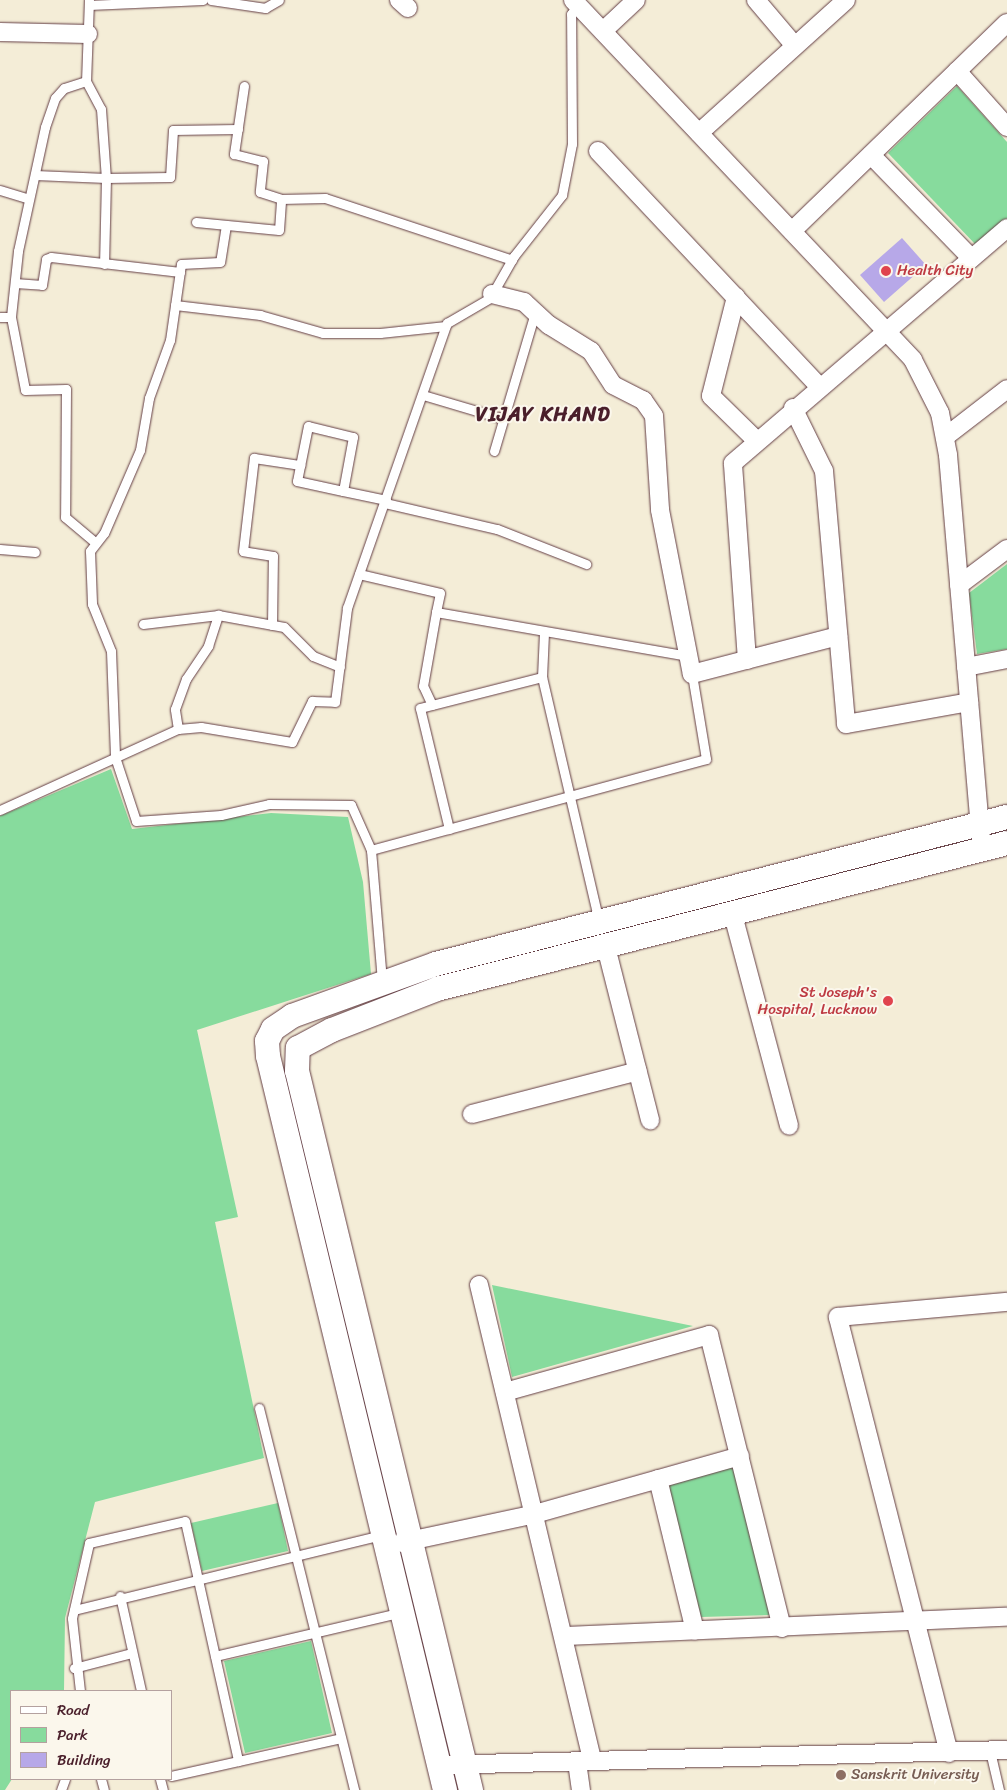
<!DOCTYPE html>
<html>
<head>
<meta charset="utf-8">
<style>
	body { margin:0 }
	#map { position:relative; width:1007px; height:1790px; overflow:hidden; background:#f4edd7; font-family:Sriracha,sans-serif }
	div>[style] { position:absolute }
	.green>* { inset:0; background:#87db9d }
	.building>* { inset:0; background:#b7a8e8 }
	.roads { filter:drop-shadow(0 0 1px #643e45) drop-shadow(0 0 1px #643e45) }
	.lane>* { height:9px; margin:-4.5px; padding:0 4.5px; transform-origin:4.5px; border-radius:4.5px; background:#fff }
	.street>* { height:18px; margin:-9px; padding:0 9px; transform-origin:9px; border-radius:9px; background:#fff }
	.secondary>* { height:24px; margin:-12px; padding:0 12px; transform-origin:12px; border-radius:12px; background:#fff }
	.dots>* { width:14px; height:14px; translate:-50% -50%; box-sizing:border-box; border:2px solid #fbf7ec; border-radius:50% }
	span { translate:-50% -50%; white-space:nowrap; text-align:center; line-height:1.15; -webkit-text-stroke:4px #fbf7ec; paint-order:stroke }
	.health-label { font-size:15px; color:#be3a42 }
	.left { translate:0 -50%; text-align:left }
	.right { translate:-100% -50%; text-align:right }
	.education-label { font-size:15px; color:#785e54 }
	.district-label { font-size:20px; color:#4a1f2b; font-weight:700; letter-spacing:1px }
	.legend { position:absolute; left:10px; top:1690px; width:162px; height:90px; box-sizing:border-box; background:#fbf7ec; border:1px solid #b4a19f; margin:0; padding:6px 9px; list-style:none; font-size:15px; color:#4a1f2b }
	.legend li { display:flex; align-items:center; gap:10px; height:25px }
	.legend b { width:25px; border:1px solid #b4a19f }
</style>
</head>
<body>
<div id="map">
	<div class="green">
		<div style="clip-path:polygon(957px 86px,1007px 142px,1007px 218px,975px 244px,888px 153px)"></div>
		<div style="clip-path:polygon(1007px 564px,1007px 649px,977px 654px,969px 593px)"></div>
		<div style="clip-path:polygon(111px 769px,132px 829px,271px 813px,348px 817px,363px 882px,371px 974px,197px 1030px,238px 1217px,215px 1222px,264px 1458px,95px 1502px,65px 1618px,64px 1691px,11px 1691px,12px 1779px,5px 1790px,0 1790px,0 816px)"></div>
		<div style="clip-path:polygon(492px 1285px,693px 1326px,512px 1377px)"></div>
		<div style="clip-path:polygon(736px 1466px,770px 1615px,701px 1617px,667px 1486px)"></div>
		<div style="clip-path:polygon(278px 1503px,288px 1551px,202px 1571px,191px 1523px)"></div>
		<div style="clip-path:polygon(311px 1641px,332px 1733px,245px 1753px,224px 1661px)"></div>
	</div>
	<div class="building">
		<div style="clip-path:polygon(902px 238px,926px 265px,884px 302px,860px 275px)"></div>
	</div>
	<div class="roads">
		<div class="lane">
			<div style="left:89px;top:0;width:81px;rotate:92.1deg"></div>
			<div style="left:86px;top:81px;width:32px;rotate:62deg"></div>
			<div style="left:101px;top:109px;width:69px;rotate:85.9deg"></div>
			<div style="left:106px;top:178px;width:64px;rotate:-0.9deg"></div>
			<div style="left:170px;top:177px;width:47px;rotate:-86.3deg"></div>
			<div style="left:173px;top:130px;width:65px;rotate:-0.9deg"></div>
			<div style="left:211px;top:0;width:55px;rotate:8.4deg"></div>
			<div style="left:265px;top:8px;width:16px;rotate:-30deg"></div>
			<div style="left:89px;top:5px;width:114px;rotate:-2.5deg"></div>
			<div style="left:86px;top:81px;width:23px;rotate:162deg"></div>
			<div style="left:64px;top:88px;width:13px;rotate:132deg"></div>
			<div style="left:55px;top:98px;width:31px;rotate:109deg"></div>
			<div style="left:45px;top:127px;width:127px;rotate:102.3deg"></div>
			<div style="left:18px;top:251px;width:66px;rotate:96.1deg"></div>
			<div style="left:11px;top:317px;width:74px;rotate:79.1deg"></div>
			<div style="left:25px;top:390px;width:41px;rotate:-1.4deg"></div>
			<div style="left:66px;top:389px;width:128px;rotate:90.4deg"></div>
			<div style="left:65px;top:517px;width:40px;rotate:40deg"></div>
			<div style="left:244px;top:86px;width:69px;rotate:98.4deg"></div>
			<div style="left:234px;top:154px;width:30px;rotate:14deg"></div>
			<div style="left:263px;top:161px;width:31px;rotate:96deg"></div>
			<div style="left:260px;top:192px;width:22px;rotate:18deg"></div>
			<div style="left:35px;top:175px;width:71px;rotate:2.4deg"></div>
			<div style="left:106px;top:178px;width:86px;rotate:91.3deg"></div>
			<div style="left:0;top:190px;width:30px;rotate:17deg"></div>
			<div style="left:196px;top:222px;width:83px;rotate:5.5deg"></div>
			<div style="left:279px;top:230px;width:31px;rotate:-86deg"></div>
			<div style="left:281px;top:199px;width:44px;rotate:-1.3deg"></div>
			<div style="left:325px;top:198px;width:197px;rotate:18.3deg"></div>
			<div style="left:226px;top:225px;width:37px;rotate:99deg"></div>
			<div style="left:220px;top:262px;width:39px;rotate:177deg"></div>
			<div style="left:181px;top:264px;width:77px;rotate:98.2deg"></div>
			<div style="left:170px;top:340px;width:62px;rotate:109.9deg"></div>
			<div style="left:149px;top:398px;width:53px;rotate:99.8deg"></div>
			<div style="left:140px;top:450px;width:90px;rotate:113.4deg"></div>
			<div style="left:104px;top:533px;width:23px;rotate:128deg"></div>
			<div style="left:90px;top:551px;width:53px;rotate:87.8deg"></div>
			<div style="left:92px;top:604px;width:51px;rotate:68deg"></div>
			<div style="left:111px;top:651px;width:106px;rotate:87.8deg"></div>
			<div style="left:115px;top:757px;width:67px;rotate:71.8deg"></div>
			<div style="left:136px;top:821px;width:85px;rotate:-4deg"></div>
			<div style="left:221px;top:815px;width:49px;rotate:-12.9deg"></div>
			<div style="left:269px;top:804px;width:82px;rotate:0.7deg"></div>
			<div style="left:351px;top:805px;width:49px;rotate:66deg"></div>
			<div style="left:371px;top:850px;width:132px;rotate:85.2deg"></div>
			<div style="left:15px;top:283px;width:27px;rotate:4deg"></div>
			<div style="left:42px;top:285px;width:26px;rotate:-81deg"></div>
			<div style="left:46px;top:259px;width:5px;rotate:-22deg"></div>
			<div style="left:51px;top:257px;width:130px;rotate:6.6deg"></div>
			<div style="left:175px;top:305px;width:86px;rotate:6.7deg"></div>
			<div style="left:260px;top:315px;width:66px;rotate:15.9deg"></div>
			<div style="left:323px;top:333px;width:57px"></div>
			<div style="left:380px;top:333px;width:66px;rotate:-6.1deg"></div>
			<div style="left:0;top:317px;width:11px"></div>
			<div style="left:423px;top:395px;width:84px;rotate:16.5deg"></div>
			<div style="left:494px;top:451px;width:144px;rotate:-73.5deg"></div>
			<div style="left:343px;top:491px;width:55px;rotate:-79.5deg"></div>
			<div style="left:353px;top:437px;width:46px;rotate:-166.3deg"></div>
			<div style="left:308px;top:426px;width:56px;rotate:101.3deg"></div>
			<div style="left:297px;top:481px;width:47px;rotate:12.3deg"></div>
			<div style="left:343px;top:491px;width:44px;rotate:11.8deg"></div>
			<div style="left:385px;top:503px;width:115px;rotate:13.1deg"></div>
			<div style="left:497px;top:529px;width:96px;rotate:21.5deg"></div>
			<div style="left:0;top:549px;width:35px;rotate:5deg"></div>
			<div style="left:359px;top:574px;width:83px;rotate:13.2deg"></div>
			<div style="left:440px;top:593px;width:19px;rotate:102deg"></div>
			<div style="left:436px;top:612px;width:256px;rotate:9.9deg"></div>
			<div style="left:143px;top:624px;width:76px;rotate:-6.8deg"></div>
			<div style="left:218px;top:615px;width:67px;rotate:10.3deg"></div>
			<div style="left:284px;top:627px;width:41px;rotate:45deg"></div>
			<div style="left:313px;top:656px;width:29px;rotate:22deg"></div>
			<div style="left:272px;top:625px;width:69px;rotate:-89.2deg"></div>
			<div style="left:273px;top:556px;width:30px;rotate:-171deg"></div>
			<div style="left:243px;top:551px;width:94px;rotate:-83.3deg"></div>
			<div style="left:254px;top:458px;width:47px;rotate:8.7deg"></div>
			<div style="left:544px;top:633px;width:44px;rotate:92.6deg"></div>
			<div style="left:542px;top:677px;width:252px;rotate:76.9deg"></div>
			<div style="left:432px;top:705px;width:21px;rotate:-115deg"></div>
			<div style="left:423px;top:686px;width:75px;rotate:-80deg"></div>
			<div style="left:178px;top:729px;width:20px;rotate:-99deg"></div>
			<div style="left:175px;top:709px;width:32px;rotate:-70deg"></div>
			<div style="left:186px;top:679px;width:40px;rotate:-56deg"></div>
			<div style="left:208px;top:646px;width:33px;rotate:-72deg"></div>
			<div style="left:0;top:810px;width:196px;rotate:-24.5deg"></div>
			<div style="left:178px;top:729px;width:23px;rotate:-5deg"></div>
			<div style="left:201px;top:727px;width:92px;rotate:9.4deg"></div>
			<div style="left:292px;top:742px;width:46px;rotate:-64deg"></div>
			<div style="left:312px;top:701px;width:23px;rotate:2deg"></div>
			<div style="left:335px;top:702px;width:95px;rotate:-82.7deg"></div>
			<div style="left:347px;top:608px;width:302px;rotate:-70.7deg"></div>
			<div style="left:447px;top:323px;width:50px;rotate:-30.2deg"></div>
			<div style="left:490px;top:298px;width:48px;rotate:-60.3deg"></div>
			<div style="left:514px;top:256px;width:78px;rotate:-51.8deg"></div>
			<div style="left:562px;top:195px;width:52px;rotate:-78.9deg"></div>
			<div style="left:572px;top:144px;width:130px;rotate:-90.4deg"></div>
			<div style="left:571px;top:14px;width:11px;rotate:-52deg"></div>
			<div style="left:449px;top:829px;width:124px;rotate:-103.5deg"></div>
			<div style="left:420px;top:708px;width:126px;rotate:-14.3deg"></div>
			<div style="left:371px;top:850px;width:347px;rotate:-15.2deg"></div>
			<div style="left:706px;top:759px;width:86px;rotate:-99.4deg"></div>
			<div style="left:259px;top:1408px;width:394px;rotate:76deg"></div>
			<div style="left:120px;top:1596px;width:97px;rotate:77.5deg"></div>
			<div style="left:74px;top:1610px;width:317px;rotate:-13.7deg"></div>
			<div style="left:215px;top:1656px;width:192px;rotate:-13.2deg"></div>
			<div style="left:74px;top:1668px;width:60px;rotate:-14.5deg"></div>
			<div style="left:80px;top:1691px;width:73px;rotate:-96.3deg"></div>
			<div style="left:72px;top:1618px;width:77px;rotate:-77.2deg"></div>
			<div style="left:89px;top:1543px;width:98px;rotate:-12.9deg"></div>
			<div style="left:185px;top:1521px;width:246px;rotate:77.5deg"></div>
			<div style="left:990px;top:1751px;width:40px;rotate:77deg"></div>
			<div style="left:171px;top:1776px;width:174px;rotate:-12.6deg"></div>
			<div style="left:101px;top:1779px;width:11px;rotate:75deg"></div>
			<div style="left:160px;top:1779px;width:11px;rotate:75deg"></div>
			<div style="left:61px;top:1790px;width:12px;rotate:-70deg"></div>
		</div>
		<div class="street">
			<div style="left:399px;top:0;width:12px;rotate:42deg"></div>
			<div style="left:573px;top:0;width:495px;rotate:46.6deg"></div>
			<div style="left:913px;top:360px;width:59px;rotate:63deg"></div>
			<div style="left:940px;top:413px;width:43px;rotate:79.2deg"></div>
			<div style="left:948px;top:455px;width:396px;rotate:85.1deg"></div>
			<div style="left:756px;top:0;width:60px;rotate:49.7deg"></div>
			<div style="left:603px;top:31px;width:45px;rotate:-43.2deg"></div>
			<div style="left:0;top:32px;width:88px;rotate:1.3deg"></div>
			<div style="left:957px;top:71px;width:75px;rotate:48.2deg"></div>
			<div style="left:699px;top:133px;width:198px;rotate:-42.1deg"></div>
			<div style="left:598px;top:151px;width:323px;rotate:46.8deg"></div>
			<div style="left:871px;top:155px;width:144px;rotate:45.8deg"></div>
			<div style="left:792px;top:231px;width:299px;rotate:-44.1deg"></div>
			<div style="left:492px;top:294px;width:33px;rotate:14deg"></div>
			<div style="left:524px;top:302px;width:34px;rotate:43deg"></div>
			<div style="left:549px;top:325px;width:49px;rotate:31.8deg"></div>
			<div style="left:591px;top:351px;width:40px;rotate:57.1deg"></div>
			<div style="left:613px;top:385px;width:34px;rotate:27deg"></div>
			<div style="left:643px;top:400px;width:19px;rotate:55deg"></div>
			<div style="left:654px;top:416px;width:94px;rotate:86.3deg"></div>
			<div style="left:660px;top:510px;width:167px;rotate:79deg"></div>
			<div style="left:692px;top:674px;width:151px;rotate:-14.6deg"></div>
			<div style="left:736px;top:297px;width:102px;rotate:104.2deg"></div>
			<div style="left:711px;top:396px;width:64px;rotate:44.4deg"></div>
			<div style="left:793px;top:408px;width:70px;rotate:63.8deg"></div>
			<div style="left:824px;top:471px;width:254px;rotate:85deg"></div>
			<div style="left:846px;top:724px;width:125px;rotate:-10.1deg"></div>
			<div style="left:945px;top:437px;width:78px;rotate:-37.7deg"></div>
			<div style="left:959px;top:585px;width:60px;rotate:-36.9deg"></div>
			<div style="left:747px;top:660px;width:197px;rotate:-94.1deg"></div>
			<div style="left:733px;top:463px;width:361px;rotate:-40.6deg"></div>
			<div style="left:966px;top:667px;width:42px;rotate:-11deg"></div>
			<div style="left:733px;top:915px;width:218px;rotate:75.1deg"></div>
			<div style="left:606px;top:947px;width:179px;rotate:75.7deg"></div>
			<div style="left:472px;top:1114px;width:171px;rotate:-14.5deg"></div>
			<div style="left:479px;top:1285px;width:489px;rotate:76.6deg"></div>
			<div style="left:505px;top:1392px;width:212px;rotate:-15.6deg"></div>
			<div style="left:709px;top:1335px;width:302px;rotate:76deg"></div>
			<div style="left:658px;top:1479px;width:156px;rotate:76.3deg"></div>
			<div style="left:400px;top:1543px;width:138px;rotate:-12.1deg"></div>
			<div style="left:535px;top:1514px;width:213px;rotate:-15.8deg"></div>
			<div style="left:564px;top:1636px;width:443px;rotate:-2.5deg"></div>
			<div style="left:949px;top:1753px;width:450px;rotate:-104.3deg"></div>
			<div style="left:838px;top:1317px;width:170px;rotate:-5.1deg"></div>
			<div style="left:577px;top:1762px;width:28px;rotate:82deg"></div>
			<div style="left:439px;top:1765px;width:568px;rotate:-1.51deg"></div>
		</div>
		<div class="secondary">
			<div style="left:445px;top:1790px;width:755px;rotate:-103.56deg"></div>
			<div style="left:268px;top:1056px;width:15px;rotate:-94deg"></div>
			<div style="left:267px;top:1041px;width:13px;rotate:-63deg"></div>
			<div style="left:273px;top:1029px;width:23px;rotate:-34deg"></div>
			<div style="left:292px;top:1016px;width:153px;rotate:-19.9deg"></div>
			<div style="left:436px;top:964px;width:590px;rotate:-14.44deg"></div>
			<div style="left:471px;top:1790px;width:740px;rotate:-103.6deg"></div>
			<div style="left:297px;top:1071px;width:23px;rotate:-88deg"></div>
			<div style="left:298px;top:1048px;width:38px;rotate:-28deg"></div>
			<div style="left:332px;top:1030px;width:113px;rotate:-21.3deg"></div>
			<div style="left:437px;top:989px;width:588px;rotate:-14.37deg"></div>
		</div>
	</div>
	<div class="dots">
		<div style="left:886px;top:271px;background:#e0444e"></div>
		<div style="left:888px;top:1001px;background:#e0444e"></div>
		<div style="left:841px;top:1775px;background:#8d6e63"></div>
	</div>
	<div class="health-label">
		<span class="left" style="left:897px;top:271px">Health City</span>
		<span class="right" style="left:877px;top:1001px">St Joseph's<br>Hospital, Lucknow</span>
	</div>
	<div class="education-label">
		<span class="left" style="left:851px;top:1775px">Sanskrit University</span>
	</div>
	<div class="district-label">
		<span style="left:543px;top:414px">VIJAY KHAND</span>
	</div>
	<ul class="legend">
	<li><b style="height:6px;background:#fff"></b>Road</li>
	<li><b style="height:14px;background:#87db9d"></b>Park</li>
	<li><b style="height:14px;background:#b7a8e8"></b>Building</li>
	</ul>
</div>
</body>
</html>
